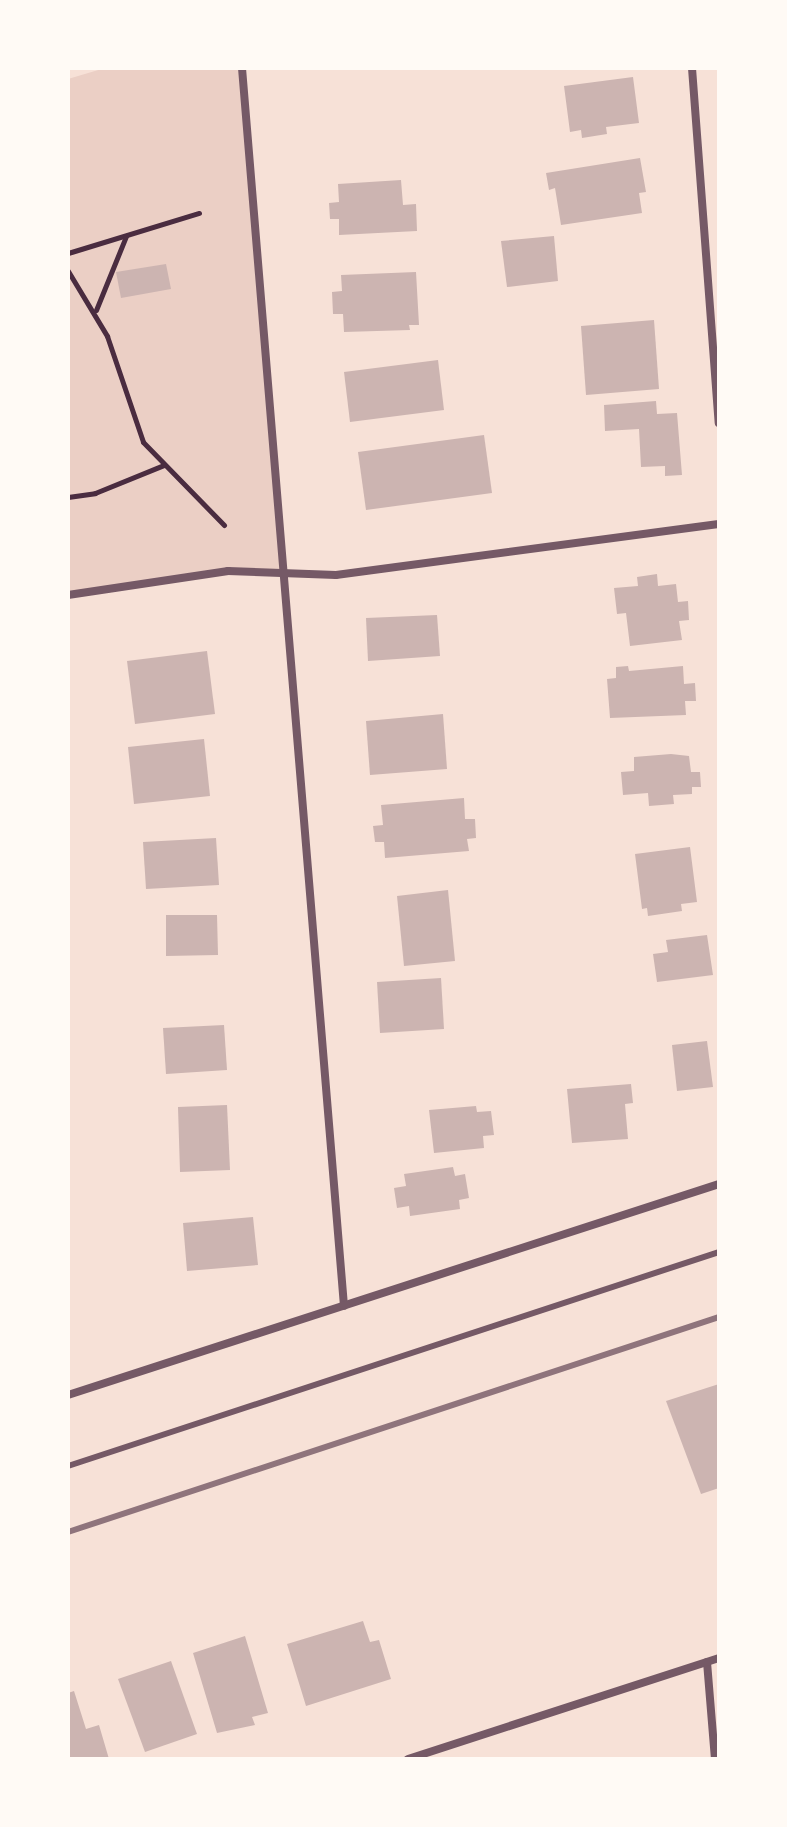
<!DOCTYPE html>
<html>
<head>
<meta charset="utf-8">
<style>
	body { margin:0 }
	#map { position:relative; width:787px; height:1827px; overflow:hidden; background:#f7e1d7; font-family:"Fira Sans Condensed",sans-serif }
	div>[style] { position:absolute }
	.green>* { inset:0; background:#ebcfc5 }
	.building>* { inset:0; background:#ccb4b1 }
	.path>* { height:5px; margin:-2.5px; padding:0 2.5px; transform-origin:2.5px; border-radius:2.5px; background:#4a2c40 }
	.service>* { height:6px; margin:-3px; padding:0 3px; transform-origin:3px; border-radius:3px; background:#755966 }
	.minor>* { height:8px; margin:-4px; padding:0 4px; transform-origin:4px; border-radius:4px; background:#755966 }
	.rail>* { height:6px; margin:-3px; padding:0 3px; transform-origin:3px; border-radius:3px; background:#8f747c }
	span { translate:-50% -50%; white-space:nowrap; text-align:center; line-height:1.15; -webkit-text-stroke:6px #fffaf5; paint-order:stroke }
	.frame { position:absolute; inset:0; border:70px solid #fffaf5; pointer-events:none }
</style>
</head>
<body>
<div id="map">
	<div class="green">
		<div style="clip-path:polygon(105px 68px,242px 68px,281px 573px,228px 571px,68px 595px,68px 79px)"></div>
	</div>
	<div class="building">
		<div style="clip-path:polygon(633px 77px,639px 123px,606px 127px,607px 134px,582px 138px,581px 130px,570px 132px,564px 86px)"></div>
		<div style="clip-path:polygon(640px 158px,646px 192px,639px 193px,642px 213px,561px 225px,555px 188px,549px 190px,546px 173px)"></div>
		<div style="clip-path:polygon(401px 180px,403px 205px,416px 204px,417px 231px,339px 235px,339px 219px,330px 219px,329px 203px,339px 202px,338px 184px)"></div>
		<div style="clip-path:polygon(554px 236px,558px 281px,507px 287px,501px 241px)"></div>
		<div style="clip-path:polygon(166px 264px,171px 289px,121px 298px,116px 272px)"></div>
		<div style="clip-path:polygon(416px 272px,419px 325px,409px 325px,410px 330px,344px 332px,343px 314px,333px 314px,332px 292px,342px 291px,341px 275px)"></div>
		<div style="clip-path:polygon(654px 320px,659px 389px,586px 395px,581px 326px)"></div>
		<div style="clip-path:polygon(438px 360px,444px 410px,350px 422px,344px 372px)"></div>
		<div style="clip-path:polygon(656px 401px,657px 414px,677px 413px,682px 475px,665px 476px,665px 466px,641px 467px,639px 429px,605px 431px,604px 405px)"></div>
		<div style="clip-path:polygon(484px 435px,492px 493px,366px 510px,358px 452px)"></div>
		<div style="clip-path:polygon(657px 574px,658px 586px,676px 584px,678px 602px,688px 601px,689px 620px,679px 621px,682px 640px,630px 646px,626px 613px,617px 614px,614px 588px,638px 586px,637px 577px)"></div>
		<div style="clip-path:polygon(437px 615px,440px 656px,368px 661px,366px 618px)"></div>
		<div style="clip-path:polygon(207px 651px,215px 714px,135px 724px,127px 661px)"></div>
		<div style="clip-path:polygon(628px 666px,629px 671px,683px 666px,684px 684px,695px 683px,696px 701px,685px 701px,686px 715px,610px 718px,607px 679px,616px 678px,616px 667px)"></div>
		<div style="clip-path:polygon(443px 714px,447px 769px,370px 775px,366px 721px)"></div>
		<div style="clip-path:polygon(204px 739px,210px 796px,134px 804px,128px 747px)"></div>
		<div style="clip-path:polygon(671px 754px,689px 756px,691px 772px,700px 772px,701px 787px,692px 787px,692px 794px,673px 795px,674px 804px,649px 806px,648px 793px,623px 795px,621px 772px,634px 771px,634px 757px)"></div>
		<div style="clip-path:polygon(464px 798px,465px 819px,475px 819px,476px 838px,467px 839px,469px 851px,385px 858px,384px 842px,375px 842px,373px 826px,383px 825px,381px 805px)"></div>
		<div style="clip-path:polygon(216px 838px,219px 885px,146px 889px,143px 842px)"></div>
		<div style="clip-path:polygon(690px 847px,697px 902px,681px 904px,682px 911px,648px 916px,647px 908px,642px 909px,635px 854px)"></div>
		<div style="clip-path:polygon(448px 890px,455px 961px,404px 966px,397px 896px)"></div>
		<div style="clip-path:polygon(166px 915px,217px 915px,218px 955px,166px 956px)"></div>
		<div style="clip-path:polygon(707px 935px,713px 975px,657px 982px,653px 954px,668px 952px,666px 940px)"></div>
		<div style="clip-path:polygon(441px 978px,444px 1029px,380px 1033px,377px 982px)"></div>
		<div style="clip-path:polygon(224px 1025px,227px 1070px,166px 1074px,163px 1028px)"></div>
		<div style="clip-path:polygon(707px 1041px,713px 1087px,677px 1091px,672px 1045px)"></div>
		<div style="clip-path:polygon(631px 1084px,633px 1103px,625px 1104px,628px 1139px,572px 1143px,567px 1089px)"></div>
		<div style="clip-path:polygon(227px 1105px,230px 1170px,180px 1172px,178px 1107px)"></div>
		<div style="clip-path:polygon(476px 1106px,477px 1112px,491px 1111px,494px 1135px,483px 1136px,484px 1148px,434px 1153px,429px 1110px)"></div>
		<div style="clip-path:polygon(453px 1167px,455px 1176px,465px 1174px,469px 1198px,459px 1200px,460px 1209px,410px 1216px,409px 1206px,397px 1208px,394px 1188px,406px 1186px,404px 1174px)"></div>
		<div style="clip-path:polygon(253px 1217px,258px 1265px,187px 1271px,183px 1223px)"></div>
		<div style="clip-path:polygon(719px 1384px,719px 1488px,701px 1494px,666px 1401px)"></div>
		<div style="clip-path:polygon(363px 1621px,370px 1642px,379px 1640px,391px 1679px,306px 1706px,287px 1644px)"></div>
		<div style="clip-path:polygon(245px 1636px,268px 1713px,252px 1717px,255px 1725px,217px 1733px,193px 1653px)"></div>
		<div style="clip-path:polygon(171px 1661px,197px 1734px,145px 1752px,118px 1679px)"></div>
		<div style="clip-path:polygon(74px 1691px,86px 1729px,99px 1725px,109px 1759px,68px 1759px,68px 1693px)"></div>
	</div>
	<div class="path">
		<div style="left:68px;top:253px;width:137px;rotate:-17deg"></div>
		<div style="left:68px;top:271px;width:76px;rotate:59deg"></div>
		<div style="left:107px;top:336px;width:112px;rotate:71.2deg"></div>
		<div style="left:143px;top:442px;width:116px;rotate:45.7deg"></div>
		<div style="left:96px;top:310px;width:80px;rotate:-67.9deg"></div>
		<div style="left:68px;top:497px;width:27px;rotate:-8deg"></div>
		<div style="left:95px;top:493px;width:74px;rotate:-22.1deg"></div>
	</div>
	<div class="service">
		<div style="left:68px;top:1466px;width:685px;rotate:-18.2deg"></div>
	</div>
	<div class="minor">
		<div style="left:242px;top:68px;width:1242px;rotate:85.29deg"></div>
		<div style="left:692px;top:68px;width:356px;rotate:85.7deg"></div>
		<div style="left:68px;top:595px;width:162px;rotate:-8.5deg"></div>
		<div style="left:228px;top:571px;width:108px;rotate:2.1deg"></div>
		<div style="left:336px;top:575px;width:386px;rotate:-7.6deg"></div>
		<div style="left:68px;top:1395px;width:684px;rotate:-17.96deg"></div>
		<div style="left:707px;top:1662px;width:97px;rotate:85.3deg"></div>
		<div style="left:408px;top:1759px;width:327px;rotate:-18deg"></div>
	</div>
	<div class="rail">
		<div style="left:68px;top:1532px;width:686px;rotate:-18.28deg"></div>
	</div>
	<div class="frame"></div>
</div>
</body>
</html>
